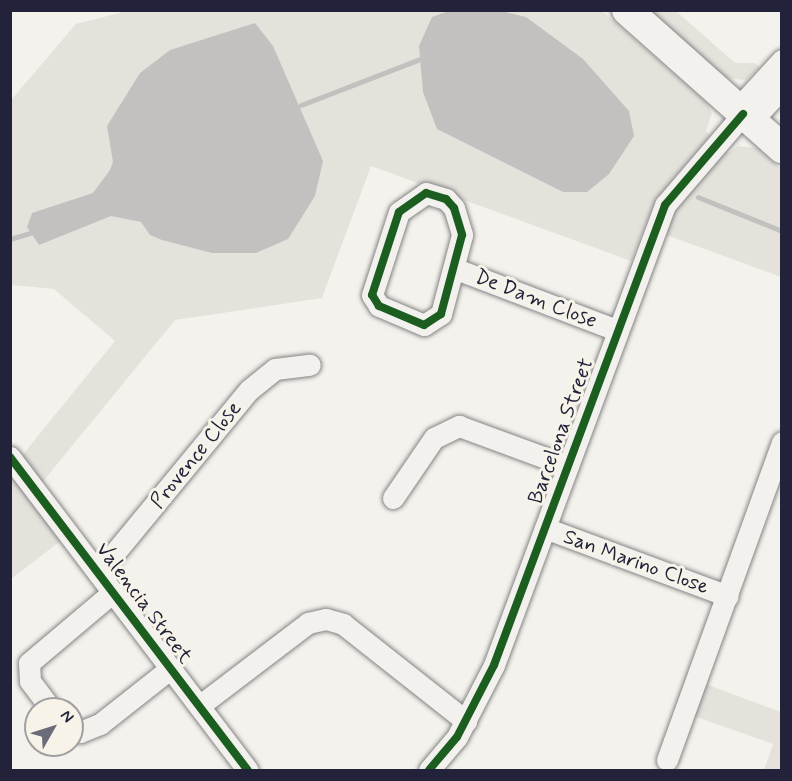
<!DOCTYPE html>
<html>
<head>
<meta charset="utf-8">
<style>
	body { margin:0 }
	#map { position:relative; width:792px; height:781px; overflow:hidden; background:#f4f2ec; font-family:Mynerve,sans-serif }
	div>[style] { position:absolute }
	.green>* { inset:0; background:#e5e2dc }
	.water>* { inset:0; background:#c3c0c0 }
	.stream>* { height:5px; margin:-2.5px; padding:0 2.5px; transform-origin:2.5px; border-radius:2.5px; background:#c3c0c0 }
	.roads { filter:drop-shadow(0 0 2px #858486) drop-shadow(0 0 2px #858486) }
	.street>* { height:21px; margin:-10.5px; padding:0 10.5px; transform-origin:10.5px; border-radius:10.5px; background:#f2f1ed }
	.secondary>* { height:30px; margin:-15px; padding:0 15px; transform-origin:15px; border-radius:15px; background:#f2f1ed }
	.cycleway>* { height:8px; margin:-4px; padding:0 4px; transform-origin:4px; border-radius:4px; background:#1b5e20 }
	span { translate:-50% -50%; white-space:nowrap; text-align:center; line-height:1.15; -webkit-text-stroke:6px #f7f3e8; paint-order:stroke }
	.street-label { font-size:21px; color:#22223b }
	.frame { position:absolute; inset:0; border:12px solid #22223b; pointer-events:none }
	.north { position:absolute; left:24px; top:697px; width:60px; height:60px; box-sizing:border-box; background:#f7f3e8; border:2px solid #a29fa3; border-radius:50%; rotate:51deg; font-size:16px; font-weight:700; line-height:24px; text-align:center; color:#22223b }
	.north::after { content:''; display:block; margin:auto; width:21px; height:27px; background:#6c6b79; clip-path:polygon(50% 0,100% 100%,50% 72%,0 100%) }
</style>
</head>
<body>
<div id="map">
	<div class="green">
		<div style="clip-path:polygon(127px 11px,602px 11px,707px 103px,712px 113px,706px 131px,710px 136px,656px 199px,631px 261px,371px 166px,322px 298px,175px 320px,40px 485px,20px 458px,115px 341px,54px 289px,11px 285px,11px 100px,76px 24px)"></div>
		<div style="clip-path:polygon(642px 11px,676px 11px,735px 63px,755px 63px,760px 67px,746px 80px,725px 78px)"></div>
		<div style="clip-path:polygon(738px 146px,757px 148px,781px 169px,781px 277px,661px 233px,668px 216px,724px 149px,729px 153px)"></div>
		<div style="clip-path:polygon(15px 475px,63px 539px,11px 579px,10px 479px)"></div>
		<div style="clip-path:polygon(703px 683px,781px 712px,781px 770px,764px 770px,773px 744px,691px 715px)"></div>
	</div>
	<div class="water">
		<div style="clip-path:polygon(449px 11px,501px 11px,526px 17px,583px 59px,629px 111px,634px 136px,609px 174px,587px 192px,563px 192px,437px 129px,423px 92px,419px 46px,432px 17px)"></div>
		<div style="clip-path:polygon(255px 23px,273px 46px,323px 161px,315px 196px,288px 239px,256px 253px,212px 253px,162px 240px,150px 235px,141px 222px,111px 216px,39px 245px,27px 227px,32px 213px,93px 193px,110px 170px,113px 162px,107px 126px,140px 73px,170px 50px)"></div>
	</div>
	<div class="stream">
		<div style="left:301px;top:105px;width:128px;rotate:-21.1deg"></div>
		<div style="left:698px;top:197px;width:91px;rotate:22deg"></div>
		<div style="left:10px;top:239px;width:21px;rotate:-17deg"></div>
	</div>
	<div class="roads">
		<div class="street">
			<div style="left:737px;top:109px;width:67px;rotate:-47.4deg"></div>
			<div style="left:751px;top:121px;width:45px;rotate:-46.8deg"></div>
			<div style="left:426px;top:193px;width:21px;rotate:17deg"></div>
			<div style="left:446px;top:199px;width:12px;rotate:48deg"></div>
			<div style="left:454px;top:208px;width:28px;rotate:73deg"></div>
			<div style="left:462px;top:235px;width:82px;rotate:104.9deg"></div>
			<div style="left:441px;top:314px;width:20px;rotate:147deg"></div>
			<div style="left:424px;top:325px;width:49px;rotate:-157.1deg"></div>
			<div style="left:379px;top:306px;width:13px;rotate:-122deg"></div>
			<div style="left:372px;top:295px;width:87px;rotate:-72deg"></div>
			<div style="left:399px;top:212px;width:33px;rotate:-35deg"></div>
			<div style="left:456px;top:269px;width:172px;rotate:20.8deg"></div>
			<div style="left:10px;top:457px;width:393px;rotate:52.8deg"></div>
			<div style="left:393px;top:498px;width:73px;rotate:-55.7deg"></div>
			<div style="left:434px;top:438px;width:28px;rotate:-26deg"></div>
			<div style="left:459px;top:426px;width:116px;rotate:20.2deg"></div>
			<div style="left:545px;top:528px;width:195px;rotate:20.4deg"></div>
			<div style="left:98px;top:573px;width:237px;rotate:-50.5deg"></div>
			<div style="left:249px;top:390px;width:33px;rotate:-39deg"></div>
			<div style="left:275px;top:369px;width:35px;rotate:-7deg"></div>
			<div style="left:199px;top:706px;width:137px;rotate:-37.3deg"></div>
			<div style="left:308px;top:623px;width:18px;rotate:-13deg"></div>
			<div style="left:326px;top:619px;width:18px;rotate:16deg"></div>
			<div style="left:343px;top:624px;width:157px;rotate:38.3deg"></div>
			<div style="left:51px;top:709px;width:35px;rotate:-127deg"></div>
			<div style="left:30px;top:681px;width:18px;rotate:-93deg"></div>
			<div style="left:29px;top:663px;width:110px;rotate:-40.2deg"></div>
			<div style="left:72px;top:730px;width:8px;rotate:14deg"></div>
			<div style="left:80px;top:732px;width:22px;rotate:-22deg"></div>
			<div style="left:100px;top:724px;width:90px;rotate:-38.3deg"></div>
			<div style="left:667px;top:760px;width:338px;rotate:-70.1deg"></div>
			<div style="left:429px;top:770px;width:43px;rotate:-49.7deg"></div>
			<div style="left:457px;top:737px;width:81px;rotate:-62.8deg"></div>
			<div style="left:494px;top:665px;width:491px;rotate:-69.6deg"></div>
			<div style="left:665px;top:205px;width:120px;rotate:-49.4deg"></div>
		</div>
		<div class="secondary">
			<div style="left:627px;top:10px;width:208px;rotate:41.7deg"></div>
		</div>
	</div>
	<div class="cycleway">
		<div style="left:426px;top:193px;width:21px;rotate:17deg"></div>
		<div style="left:446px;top:199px;width:12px;rotate:48deg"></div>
		<div style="left:454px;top:208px;width:28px;rotate:73deg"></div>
		<div style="left:462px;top:235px;width:82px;rotate:104.9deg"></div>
		<div style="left:441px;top:314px;width:20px;rotate:147deg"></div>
		<div style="left:424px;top:325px;width:49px;rotate:-157.1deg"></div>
		<div style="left:379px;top:306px;width:13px;rotate:-122deg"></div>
		<div style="left:372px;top:295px;width:87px;rotate:-72deg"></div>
		<div style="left:399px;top:212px;width:33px;rotate:-35deg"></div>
		<div style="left:10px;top:457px;width:393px;rotate:52.8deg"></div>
		<div style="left:429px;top:770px;width:43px;rotate:-49.7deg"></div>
		<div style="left:457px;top:737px;width:81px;rotate:-62.8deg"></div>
		<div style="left:494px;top:665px;width:491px;rotate:-69.6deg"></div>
		<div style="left:665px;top:205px;width:120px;rotate:-49.4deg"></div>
	</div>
	<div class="street-label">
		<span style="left:536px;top:299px;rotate:21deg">De Dam Close</span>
		<span style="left:561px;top:431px;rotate:-70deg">Barcelona Street</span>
		<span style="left:196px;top:455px;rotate:-51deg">Provence Close</span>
		<span style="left:636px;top:562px;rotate:20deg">San Marino Close</span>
		<span style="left:144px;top:603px;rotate:53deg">Valencia Street</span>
	</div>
	<div class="frame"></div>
	<div class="north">N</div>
</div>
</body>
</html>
